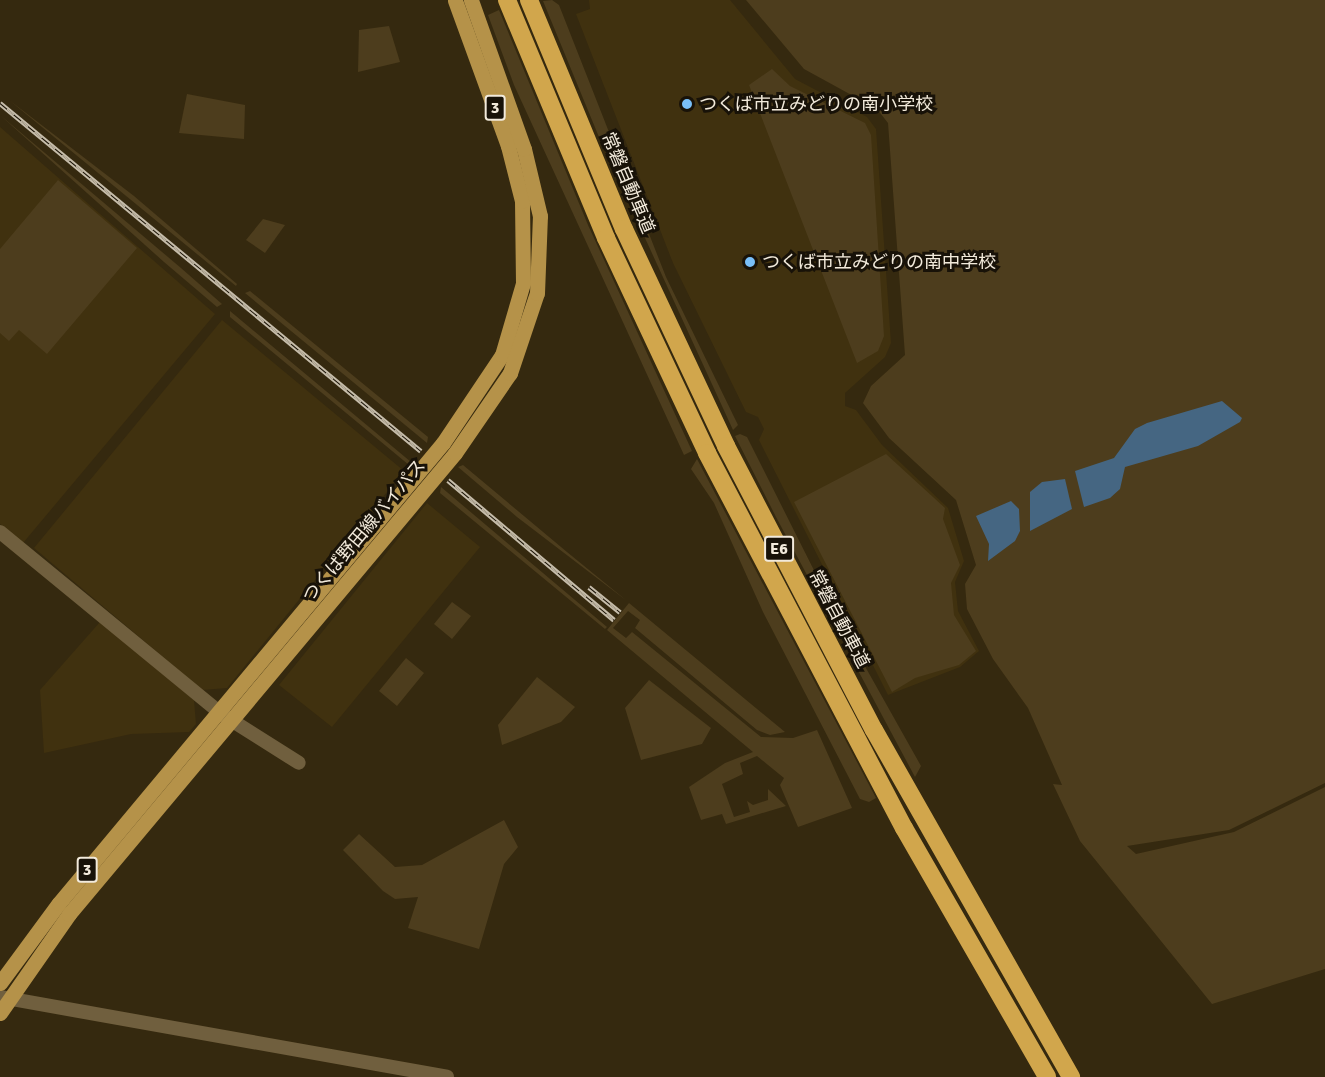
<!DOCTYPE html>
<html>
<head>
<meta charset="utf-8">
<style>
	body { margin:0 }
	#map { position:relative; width:1325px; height:1077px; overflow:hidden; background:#35290f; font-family:Signika,"Noto Sans JP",sans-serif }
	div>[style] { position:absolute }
	.built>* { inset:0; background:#40310f }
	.green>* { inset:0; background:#4d3d1d }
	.water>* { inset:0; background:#456682 }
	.minor>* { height:14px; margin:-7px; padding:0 7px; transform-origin:7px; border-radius:7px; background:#705f3e }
	.major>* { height:15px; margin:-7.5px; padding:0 7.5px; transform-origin:7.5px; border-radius:7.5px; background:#b59249 }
	.highway>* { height:18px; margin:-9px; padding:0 9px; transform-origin:9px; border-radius:9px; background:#d1a64c }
	.rail>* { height:5px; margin-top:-2.5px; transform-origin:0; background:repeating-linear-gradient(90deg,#181208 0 9px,#c6bdab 0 18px); box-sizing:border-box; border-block:2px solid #c6bdab }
	.dots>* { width:16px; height:16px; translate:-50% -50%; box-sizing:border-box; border:3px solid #181208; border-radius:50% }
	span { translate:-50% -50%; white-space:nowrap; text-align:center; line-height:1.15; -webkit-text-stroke:6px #181208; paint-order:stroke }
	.shield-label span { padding:2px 4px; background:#181208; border:2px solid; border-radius:4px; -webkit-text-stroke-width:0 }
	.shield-label { font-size:16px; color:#f2eadb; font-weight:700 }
	.poi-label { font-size:18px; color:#f2eadb }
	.left { translate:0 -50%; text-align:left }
	.street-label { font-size:18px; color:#f2eadb }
</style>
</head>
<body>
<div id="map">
	<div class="built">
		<div style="clip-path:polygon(589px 0,730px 0,795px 79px,867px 117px,876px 129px,891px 343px,885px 357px,845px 393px,845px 406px,856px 410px,882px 445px,948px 508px,964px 561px,955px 582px,958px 611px,979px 651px,960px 667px,888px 695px,759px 440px,764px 429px,758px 417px,746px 412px,673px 263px,576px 14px,590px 9px)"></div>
		<div style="clip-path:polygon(0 127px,215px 314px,23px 543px,0 524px)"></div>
		<div style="clip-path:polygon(222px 320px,404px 471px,227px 688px,202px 690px,34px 548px)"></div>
		<div style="clip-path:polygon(427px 503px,480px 547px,332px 727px,279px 685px)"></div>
		<div style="clip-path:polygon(100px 622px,194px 700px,196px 724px,189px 732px,131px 734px,44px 753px,40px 690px)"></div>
	</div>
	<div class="green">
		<div style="clip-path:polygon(552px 0,559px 5px,666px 277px,738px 425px,733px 430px,601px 142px,543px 1px)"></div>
		<div style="clip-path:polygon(746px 0,1325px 0,1325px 783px,1229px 830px,1127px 846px,1136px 854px,1234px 832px,1325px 787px,1325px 969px,1212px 1004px,1080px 841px,1053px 784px,1062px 785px,1028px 708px,993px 659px,967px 609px,965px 584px,976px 565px,956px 500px,889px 438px,863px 403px,871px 386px,905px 355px,888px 123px,877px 109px,804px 69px)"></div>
		<div style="clip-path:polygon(499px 10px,588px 225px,692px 451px,684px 455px,514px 85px,488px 15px)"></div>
		<div style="clip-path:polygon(389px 26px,400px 62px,358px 72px,359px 30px)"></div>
		<div style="clip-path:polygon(772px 69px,790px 86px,865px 123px,871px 135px,884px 336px,878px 351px,857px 363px,749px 85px)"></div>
		<div style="clip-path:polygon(187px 94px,245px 105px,244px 139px,179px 133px)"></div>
		<div style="clip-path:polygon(9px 100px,134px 196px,237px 284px,236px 286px)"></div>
		<div style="clip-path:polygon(0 115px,181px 268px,222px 304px,217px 307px,164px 262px)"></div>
		<div style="clip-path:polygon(58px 180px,137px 248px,47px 354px,19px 330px,9px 341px,0 333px,0 249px)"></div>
		<div style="clip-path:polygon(263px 219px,285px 225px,265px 253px,246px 240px)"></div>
		<div style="clip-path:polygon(250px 291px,428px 437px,427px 443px,245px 293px)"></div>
		<div style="clip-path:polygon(230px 311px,411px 462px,409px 465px,230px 317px)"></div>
		<div style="clip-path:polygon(740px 434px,747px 437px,839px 620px,921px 766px,915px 777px,776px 517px,735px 436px)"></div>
		<div style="clip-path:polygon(886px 454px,945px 508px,943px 519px,960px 565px,951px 583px,954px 615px,976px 651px,959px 665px,915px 678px,892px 692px,794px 502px)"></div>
		<div style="clip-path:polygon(697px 459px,876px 798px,869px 802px,860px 799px,763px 612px,714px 503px,691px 469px)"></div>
		<div style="clip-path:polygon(463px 465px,567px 552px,627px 601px,517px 517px,458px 467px)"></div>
		<div style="clip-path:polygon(441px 487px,607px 627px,605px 629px,440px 493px)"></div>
		<div style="clip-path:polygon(452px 602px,471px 616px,452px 639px,434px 624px)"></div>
		<div style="clip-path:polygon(629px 603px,785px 732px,770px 735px,757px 730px,635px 628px,640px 620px,628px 611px,613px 628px,626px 638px,632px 632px,761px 737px,793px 738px,817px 730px,852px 808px,798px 827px,780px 785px,784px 778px,757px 756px,740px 763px,743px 774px,722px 784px,734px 817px,750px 812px,747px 801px,753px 805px,768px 800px,768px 789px,786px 806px,726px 824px,722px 814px,701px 820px,689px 787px,725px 763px,753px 752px,607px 630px)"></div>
		<div style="clip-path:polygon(406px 658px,424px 673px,397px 706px,379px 691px)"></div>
		<div style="clip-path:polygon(537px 677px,575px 707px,561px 722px,502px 745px,498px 725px)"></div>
		<div style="clip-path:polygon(649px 680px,711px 728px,702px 744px,641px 760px,625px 708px)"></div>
		<div style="clip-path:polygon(504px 820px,518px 847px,504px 864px,479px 949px,408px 928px,418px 897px,395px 899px,383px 891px,343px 850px,359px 834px,395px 867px,422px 865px)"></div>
	</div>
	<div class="water">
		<div style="clip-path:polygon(1222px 401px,1242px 418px,1240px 422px,1198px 446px,1125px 467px,1120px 489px,1110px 498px,1084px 507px,1075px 471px,1114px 458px,1135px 429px,1147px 423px)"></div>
		<div style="clip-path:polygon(1065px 479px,1072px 509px,1030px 531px,1030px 492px,1042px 482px)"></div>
		<div style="clip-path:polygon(1011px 501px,1019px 509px,1020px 531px,1015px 541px,988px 561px,989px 544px,976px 516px)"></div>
	</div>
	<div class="minor">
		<div style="left:0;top:532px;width:285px;rotate:39.4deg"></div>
		<div style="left:220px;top:713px;width:93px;rotate:32.3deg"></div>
		<div style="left:0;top:997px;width:454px;rotate:10.1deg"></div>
	</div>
	<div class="major">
		<div style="left:0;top:983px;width:99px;rotate:-53.6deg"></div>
		<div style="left:59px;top:903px;width:599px;rotate:-50.15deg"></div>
		<div style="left:443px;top:443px;width:106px;rotate:-56.2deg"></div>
		<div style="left:502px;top:355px;width:75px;rotate:-73.7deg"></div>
		<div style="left:523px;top:283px;width:82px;rotate:-90.7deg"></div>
		<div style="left:522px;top:201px;width:57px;rotate:-104.3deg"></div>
		<div style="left:508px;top:146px;width:155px;rotate:-110deg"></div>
		<div style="left:0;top:1013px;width:121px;rotate:-55.1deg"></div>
		<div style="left:69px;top:914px;width:601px;rotate:-50.06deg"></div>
		<div style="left:455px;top:453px;width:97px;rotate:-55.5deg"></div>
		<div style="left:510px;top:373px;width:84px;rotate:-71.4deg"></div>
		<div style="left:537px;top:293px;width:77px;rotate:-87.8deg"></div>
		<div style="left:540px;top:216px;width:69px;rotate:-103.4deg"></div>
		<div style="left:524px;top:149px;width:158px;rotate:-109.6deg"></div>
	</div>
	<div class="highway">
		<div style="left:507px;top:0;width:258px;rotate:67.4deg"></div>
		<div style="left:606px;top:238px;width:238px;rotate:64.8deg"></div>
		<div style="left:707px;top:453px;width:424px;rotate:62.3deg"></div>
		<div style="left:904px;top:828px;width:287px;rotate:60.1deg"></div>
		<div style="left:529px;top:0;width:248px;rotate:67.5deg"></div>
		<div style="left:624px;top:229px;width:240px;rotate:64.8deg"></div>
		<div style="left:726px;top:446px;width:320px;rotate:62.5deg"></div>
		<div style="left:874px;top:730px;width:399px;rotate:60.4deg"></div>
	</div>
	<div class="rail">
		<div style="left:0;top:103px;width:546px;rotate:39.58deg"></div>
		<div style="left:448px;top:480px;width:217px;rotate:40.1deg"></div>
		<div style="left:589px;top:587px;width:40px;rotate:39deg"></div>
	</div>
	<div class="dots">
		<div style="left:687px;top:104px;background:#79bff8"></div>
		<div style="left:750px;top:262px;background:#79bff8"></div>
	</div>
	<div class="shield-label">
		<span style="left:495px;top:108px">3</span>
		<span style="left:779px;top:549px">E6</span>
		<span style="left:87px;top:870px">3</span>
	</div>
	<div class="poi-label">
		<span class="left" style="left:699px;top:104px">つくば市立みどりの南小学校</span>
		<span class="left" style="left:762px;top:262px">つくば市立みどりの南中学校</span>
	</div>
	<div class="street-label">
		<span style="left:628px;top:183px;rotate:67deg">常磐自動車道</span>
		<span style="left:364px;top:531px;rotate:-50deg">つくば野田線バイパス</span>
		<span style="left:839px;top:619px;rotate:62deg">常磐自動車道</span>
	</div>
</div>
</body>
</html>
